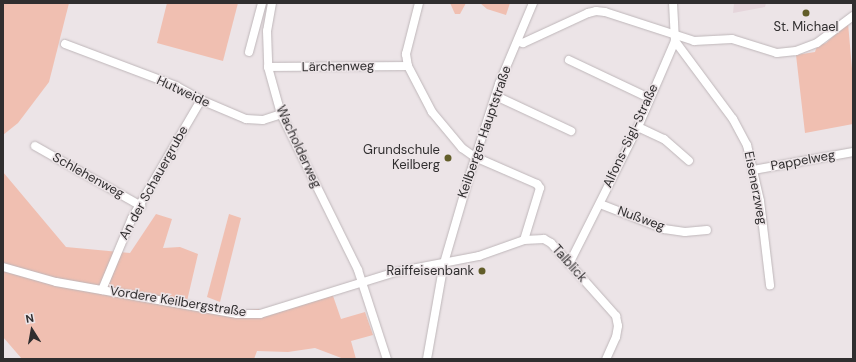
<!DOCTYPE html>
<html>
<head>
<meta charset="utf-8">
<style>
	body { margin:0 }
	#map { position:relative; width:856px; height:362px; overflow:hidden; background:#ece4e7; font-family:"DM Sans",sans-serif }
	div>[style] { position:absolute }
	.built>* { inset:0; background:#e5d5db }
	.green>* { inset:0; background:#f0bfb1 }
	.roads { filter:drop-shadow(0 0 1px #beb6b9) drop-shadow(0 0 1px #beb6b9) }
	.minor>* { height:8px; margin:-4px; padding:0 4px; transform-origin:4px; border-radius:4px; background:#fff }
	.dots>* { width:11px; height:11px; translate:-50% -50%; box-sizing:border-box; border:2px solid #ece4e7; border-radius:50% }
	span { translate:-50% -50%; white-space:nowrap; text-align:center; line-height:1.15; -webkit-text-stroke:3px #ece4e7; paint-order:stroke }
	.poi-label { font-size:13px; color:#302e2f }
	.right { translate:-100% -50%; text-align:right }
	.street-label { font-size:13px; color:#302e2f }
	.frame { position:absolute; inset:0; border:4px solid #302e2f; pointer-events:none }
	.north { position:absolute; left:12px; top:310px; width:40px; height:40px; -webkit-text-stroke:3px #ece4e7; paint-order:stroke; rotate:349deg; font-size:11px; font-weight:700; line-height:16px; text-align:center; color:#302e2f }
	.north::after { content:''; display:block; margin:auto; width:14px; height:18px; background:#302e2f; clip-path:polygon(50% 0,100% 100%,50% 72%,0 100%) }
</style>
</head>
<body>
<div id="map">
	<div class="built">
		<div style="clip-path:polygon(734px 3px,766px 3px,765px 7px,733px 13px)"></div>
	</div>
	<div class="green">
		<div style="clip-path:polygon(3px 3px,69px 3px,49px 82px,18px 123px,3px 135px)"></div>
		<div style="clip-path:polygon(167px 3px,238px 3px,223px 61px,157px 43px)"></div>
		<div style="clip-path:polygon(450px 3px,466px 3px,460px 14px,455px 14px)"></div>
		<div style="clip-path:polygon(480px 3px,510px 3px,506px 15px,487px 9px)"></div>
		<div style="clip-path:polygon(848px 23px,853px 80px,853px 124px,805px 133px,796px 55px,815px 52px,817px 46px,826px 43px)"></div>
		<div style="clip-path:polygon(3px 172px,66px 247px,130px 253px,156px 214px,172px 219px,163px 248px,180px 247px,198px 254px,187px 301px,239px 311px,259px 309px,258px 315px,332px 293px,341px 319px,365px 312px,373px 335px,351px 341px,356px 359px,344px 359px,315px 348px,288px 352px,257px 351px,254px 359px,22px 359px,3px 337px)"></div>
		<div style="clip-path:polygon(229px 214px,241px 218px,220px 302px,207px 297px)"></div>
	</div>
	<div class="roads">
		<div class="minor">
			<div style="left:272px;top:3px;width:28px;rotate:100deg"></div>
			<div style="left:267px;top:31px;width:36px;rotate:88deg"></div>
			<div style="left:268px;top:67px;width:49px;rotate:74.5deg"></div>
			<div style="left:281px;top:114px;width:174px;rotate:63.7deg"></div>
			<div style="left:358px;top:270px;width:94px;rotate:72deg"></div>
			<div style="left:419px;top:3px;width:53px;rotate:104.3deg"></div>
			<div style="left:406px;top:54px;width:12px;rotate:81deg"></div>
			<div style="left:408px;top:66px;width:52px;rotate:62.4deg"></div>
			<div style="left:432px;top:112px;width:47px;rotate:50.2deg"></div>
			<div style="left:462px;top:148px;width:16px;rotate:35deg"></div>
			<div style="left:475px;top:157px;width:68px;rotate:23.5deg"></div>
			<div style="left:537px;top:184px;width:5px;rotate:53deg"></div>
			<div style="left:540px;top:188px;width:54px;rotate:107.1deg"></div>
			<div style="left:675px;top:41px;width:97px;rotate:53.4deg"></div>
			<div style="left:733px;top:119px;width:30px;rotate:62deg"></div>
			<div style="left:747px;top:145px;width:57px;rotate:76.9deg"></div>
			<div style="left:760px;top:201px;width:85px;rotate:83.2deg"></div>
			<div style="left:519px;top:42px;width:4px;rotate:14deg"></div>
			<div style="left:523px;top:43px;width:72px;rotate:-24.8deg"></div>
			<div style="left:588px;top:13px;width:8px;rotate:-14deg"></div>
			<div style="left:596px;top:11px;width:9px;rotate:6deg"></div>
			<div style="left:605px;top:12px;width:94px;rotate:18deg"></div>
			<div style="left:694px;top:41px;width:38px;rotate:-3deg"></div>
			<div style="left:732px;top:39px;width:47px;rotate:17.3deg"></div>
			<div style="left:777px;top:53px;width:19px;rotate:-6deg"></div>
			<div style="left:796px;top:51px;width:22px;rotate:-21deg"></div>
			<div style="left:817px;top:43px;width:45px;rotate:-36.9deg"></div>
			<div style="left:65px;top:44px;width:119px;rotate:20.7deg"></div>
			<div style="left:176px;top:86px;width:29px;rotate:29deg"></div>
			<div style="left:201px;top:100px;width:49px;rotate:22.9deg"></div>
			<div style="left:246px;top:119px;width:17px;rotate:3deg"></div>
			<div style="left:263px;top:120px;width:19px;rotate:-18deg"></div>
			<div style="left:249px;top:52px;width:51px;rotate:-75.1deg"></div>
			<div style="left:569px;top:60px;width:89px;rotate:25.4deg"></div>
			<div style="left:268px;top:67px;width:140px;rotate:-0.4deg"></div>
			<div style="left:496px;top:96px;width:83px;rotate:25deg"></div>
			<div style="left:638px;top:127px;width:29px;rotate:25deg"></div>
			<div style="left:664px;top:139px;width:33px;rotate:41deg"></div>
			<div style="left:35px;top:146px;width:122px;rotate:29.5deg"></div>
			<div style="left:753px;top:170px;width:102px;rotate:-10.2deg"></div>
			<div style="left:600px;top:204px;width:69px;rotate:21.3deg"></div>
			<div style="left:664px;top:229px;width:21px;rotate:8deg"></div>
			<div style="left:685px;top:232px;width:22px;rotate:-5deg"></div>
			<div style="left:569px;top:264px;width:153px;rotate:-63.3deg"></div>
			<div style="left:638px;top:127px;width:94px;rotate:-66.7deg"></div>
			<div style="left:675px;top:41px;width:38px;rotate:-93deg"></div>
			<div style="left:3px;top:267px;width:55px;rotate:15.8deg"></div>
			<div style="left:56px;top:282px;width:184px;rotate:10deg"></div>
			<div style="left:237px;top:314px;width:23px"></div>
			<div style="left:260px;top:314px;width:142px;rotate:-17.2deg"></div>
			<div style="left:396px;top:272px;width:85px;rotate:-10.9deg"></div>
			<div style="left:479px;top:256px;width:48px;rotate:-19.6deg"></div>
			<div style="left:524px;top:240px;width:20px;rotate:-3deg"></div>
			<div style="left:544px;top:239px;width:8px;rotate:30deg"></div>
			<div style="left:551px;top:243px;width:98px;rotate:48.3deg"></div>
			<div style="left:616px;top:316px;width:10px;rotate:79deg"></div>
			<div style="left:618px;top:326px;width:11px;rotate:100deg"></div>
			<div style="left:616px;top:337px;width:24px;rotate:114deg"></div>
			<div style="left:102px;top:290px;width:78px;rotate:-67.4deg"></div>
			<div style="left:132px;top:218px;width:137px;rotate:-59.7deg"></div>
			<div style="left:427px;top:359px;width:97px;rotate:-80deg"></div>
			<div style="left:444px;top:263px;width:93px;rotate:-73.7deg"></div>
			<div style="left:470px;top:174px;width:95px;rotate:-72.1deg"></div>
			<div style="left:499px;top:84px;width:88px;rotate:-67.2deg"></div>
		</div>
	</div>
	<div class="dots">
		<div style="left:806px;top:13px;background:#625d29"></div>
		<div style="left:448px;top:158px;background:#625d29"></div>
		<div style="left:482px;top:271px;background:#625d29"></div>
	</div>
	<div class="poi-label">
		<span style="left:806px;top:27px">St. Michael</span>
		<span class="right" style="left:440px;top:158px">Grundschule<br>Keilberg</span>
		<span class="right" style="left:474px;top:271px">Raiffeisenbank</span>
	</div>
	<div class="street-label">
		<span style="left:338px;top:67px;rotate:-1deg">Lärchenweg</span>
		<span style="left:183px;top:92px;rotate:25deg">Hutweide</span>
		<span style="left:485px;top:132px;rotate:-71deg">Keilberger Hauptstraße</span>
		<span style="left:631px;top:136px;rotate:-65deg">Alfons-Sigl-Straße</span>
		<span style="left:298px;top:147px;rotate:65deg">Wacholderweg</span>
		<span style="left:803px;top:161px;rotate:-10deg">Pappelweg</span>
		<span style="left:88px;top:176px;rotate:29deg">Schlehenweg</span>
		<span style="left:154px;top:183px;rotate:-61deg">An der Schauergrube</span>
		<span style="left:755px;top:188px;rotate:79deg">Eisenerzweg</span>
		<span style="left:641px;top:219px;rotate:20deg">Nußweg</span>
		<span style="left:569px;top:264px;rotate:48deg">Talblick</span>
		<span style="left:178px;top:302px;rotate:9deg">Vordere Keilbergstraße</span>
	</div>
	<div class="frame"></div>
	<div class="north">N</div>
</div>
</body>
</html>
